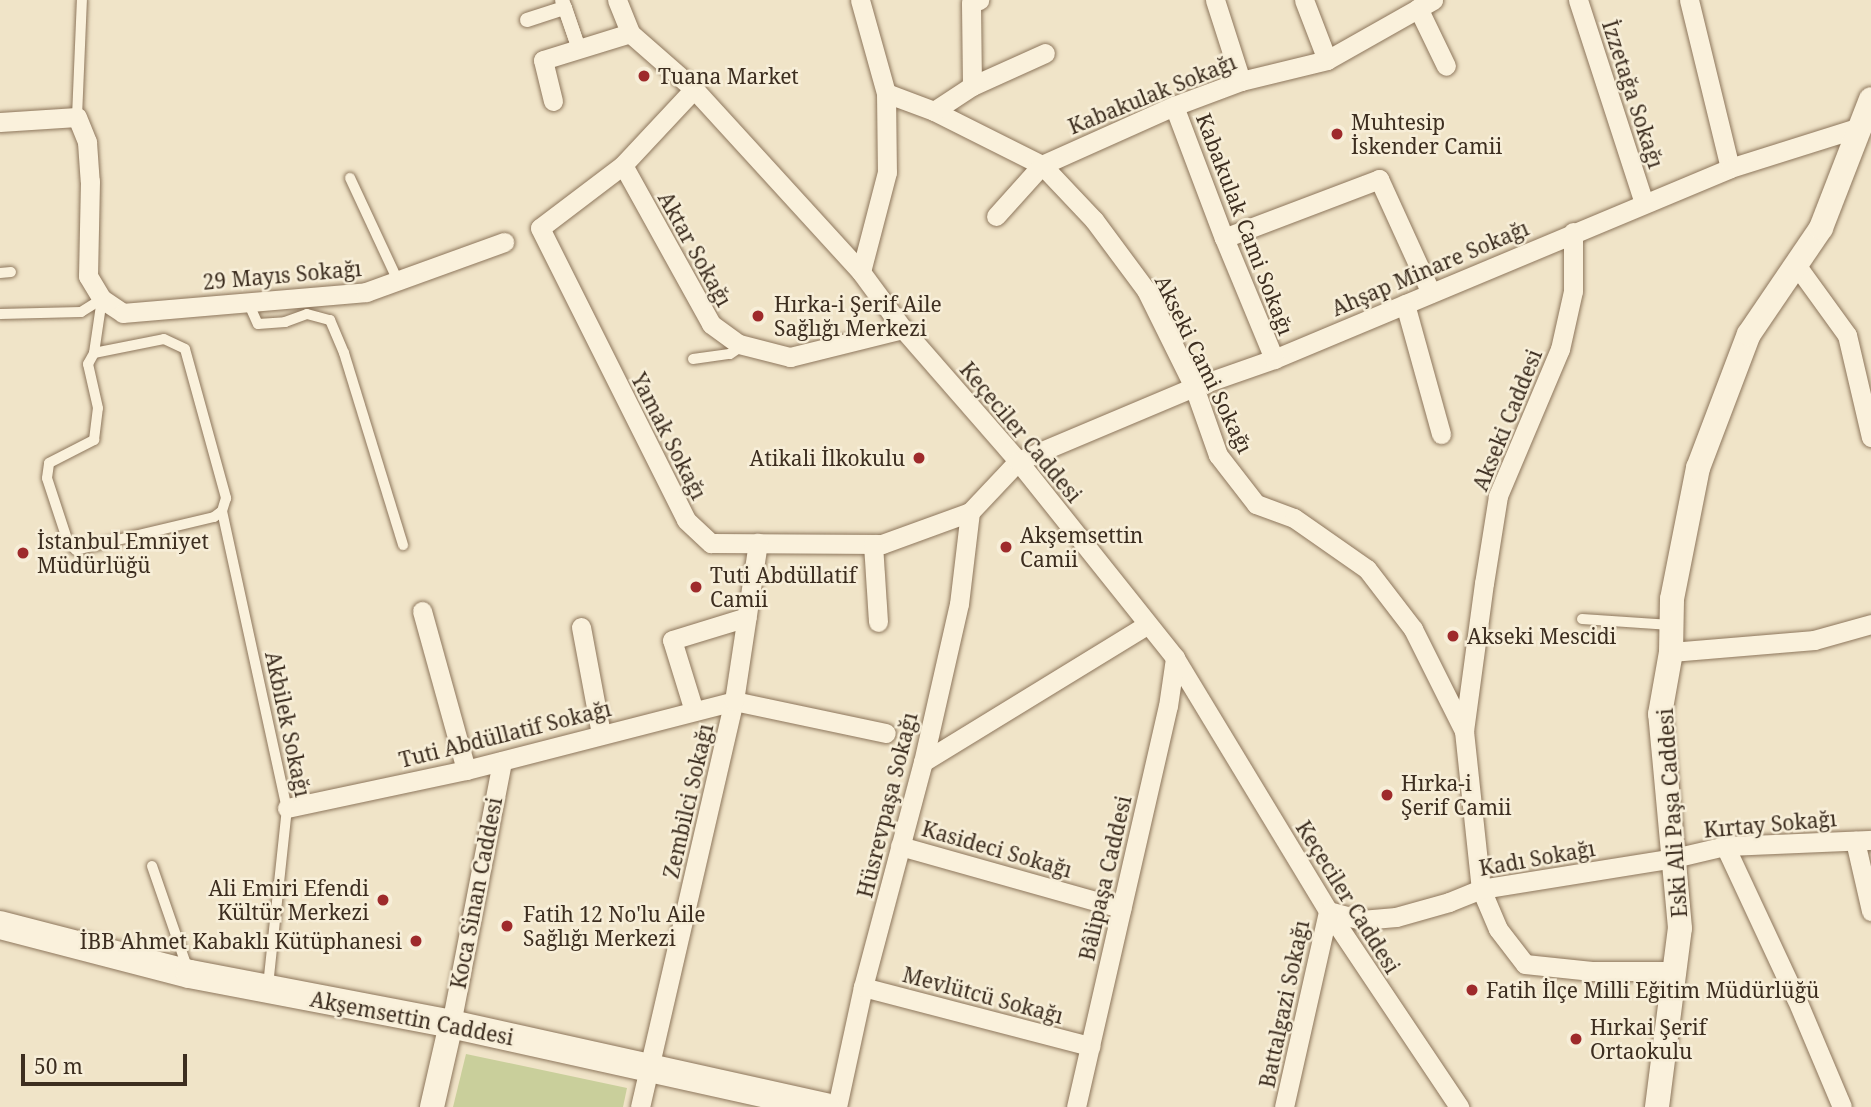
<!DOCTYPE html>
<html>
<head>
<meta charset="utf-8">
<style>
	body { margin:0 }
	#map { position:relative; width:1871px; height:1107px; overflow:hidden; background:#f0e4c8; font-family:"Noto Serif",serif }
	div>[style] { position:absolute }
	.green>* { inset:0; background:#c9cf9b }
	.roads { filter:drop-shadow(0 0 2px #8d765c) drop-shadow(0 0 2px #8d765c) }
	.service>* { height:10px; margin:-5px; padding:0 5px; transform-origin:5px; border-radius:5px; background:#faf1dc }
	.pedestrian>* { height:14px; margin:-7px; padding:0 7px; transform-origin:7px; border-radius:7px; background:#faf1dc }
	.minor>* { height:19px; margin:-9.5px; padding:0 9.5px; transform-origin:9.5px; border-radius:9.5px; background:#faf1dc }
	.tertiary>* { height:24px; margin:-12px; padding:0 12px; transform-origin:12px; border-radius:12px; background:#faf1dc }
	.secondary>* { height:28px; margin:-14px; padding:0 14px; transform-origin:14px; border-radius:14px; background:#faf1dc }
	.dots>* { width:19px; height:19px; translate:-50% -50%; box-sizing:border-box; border:4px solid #f7eed8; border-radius:50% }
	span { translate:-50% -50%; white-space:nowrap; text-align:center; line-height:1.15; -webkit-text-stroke:5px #f7eed8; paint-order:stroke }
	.poi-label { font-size:21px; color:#3d2e20 }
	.left { translate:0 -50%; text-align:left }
	.right { translate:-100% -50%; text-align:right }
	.street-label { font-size:21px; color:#3d2e20 }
	.scale { position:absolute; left:21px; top:1054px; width:166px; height:32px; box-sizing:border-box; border:4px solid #3d2e20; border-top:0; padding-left:9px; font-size:21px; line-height:24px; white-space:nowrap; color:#3d2e20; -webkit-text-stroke:5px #f7eed8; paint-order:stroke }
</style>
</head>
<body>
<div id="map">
	<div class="green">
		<div style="clip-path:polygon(466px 1054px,627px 1088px,623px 1107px,453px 1107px)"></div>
	</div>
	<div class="roads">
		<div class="service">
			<div style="left:77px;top:117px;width:117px;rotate:-87.6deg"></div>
			<div style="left:350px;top:178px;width:114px;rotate:65deg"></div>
			<div style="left:0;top:273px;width:11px;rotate:-5deg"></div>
			<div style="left:248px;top:302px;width:24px;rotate:66deg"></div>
			<div style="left:258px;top:324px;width:27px;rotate:-4deg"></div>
			<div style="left:285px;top:322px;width:23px;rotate:-20deg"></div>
			<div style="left:307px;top:314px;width:24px;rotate:15deg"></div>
			<div style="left:330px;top:320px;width:36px;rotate:67deg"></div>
			<div style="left:344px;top:353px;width:201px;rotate:72.9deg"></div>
			<div style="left:0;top:314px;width:81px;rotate:-1.4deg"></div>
			<div style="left:81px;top:312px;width:25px;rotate:-32deg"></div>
			<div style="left:164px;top:339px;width:23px;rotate:25deg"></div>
			<div style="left:185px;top:349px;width:155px;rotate:74.6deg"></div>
			<div style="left:226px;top:498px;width:14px;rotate:107deg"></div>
			<div style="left:222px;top:511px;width:10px;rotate:143deg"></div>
			<div style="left:214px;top:517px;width:142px;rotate:166.6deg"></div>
			<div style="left:76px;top:550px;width:11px;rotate:-135deg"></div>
			<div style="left:68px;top:542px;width:67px;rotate:-108.2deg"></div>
			<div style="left:47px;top:478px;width:15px;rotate:-82deg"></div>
			<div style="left:49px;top:463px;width:51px;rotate:-27.1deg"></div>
			<div style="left:94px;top:440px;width:32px;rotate:-83deg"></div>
			<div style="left:98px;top:408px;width:45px;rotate:-102.8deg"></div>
			<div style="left:88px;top:364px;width:13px;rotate:-61deg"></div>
			<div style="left:94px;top:353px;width:71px;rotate:-11.3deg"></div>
			<div style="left:94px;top:353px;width:55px;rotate:-81.6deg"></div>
			<div style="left:693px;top:359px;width:37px;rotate:-8deg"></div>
			<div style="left:730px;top:354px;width:14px;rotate:-34deg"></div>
			<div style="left:222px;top:511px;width:304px;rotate:77.7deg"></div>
			<div style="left:287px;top:808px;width:178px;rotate:96.1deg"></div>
			<div style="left:1582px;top:619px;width:89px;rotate:3.9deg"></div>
			<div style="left:152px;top:866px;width:110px;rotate:70.9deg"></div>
		</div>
		<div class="pedestrian">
			<div style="left:527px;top:20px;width:40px;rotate:-18deg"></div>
			<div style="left:565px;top:8px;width:43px;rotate:71.1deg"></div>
			<div style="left:579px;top:49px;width:52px;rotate:-109.1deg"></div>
		</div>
		<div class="minor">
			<div style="left:617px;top:0;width:35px;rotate:68deg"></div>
			<div style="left:630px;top:33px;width:85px;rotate:41.2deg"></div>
			<div style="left:694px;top:89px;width:248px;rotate:47.6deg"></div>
			<div style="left:861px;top:272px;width:71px;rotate:53.6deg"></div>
			<div style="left:903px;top:329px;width:175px;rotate:48.9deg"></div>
			<div style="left:1018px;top:461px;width:252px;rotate:51.4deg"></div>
			<div style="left:1175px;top:658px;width:296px;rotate:58.8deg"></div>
			<div style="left:1328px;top:911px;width:236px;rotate:56.2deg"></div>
			<div style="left:860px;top:0;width:97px;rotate:74.4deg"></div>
			<div style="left:886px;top:93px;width:79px;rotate:89.3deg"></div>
			<div style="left:887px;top:172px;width:103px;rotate:104.6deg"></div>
			<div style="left:1215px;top:0;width:85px;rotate:72.2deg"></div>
			<div style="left:1304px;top:0;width:64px;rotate:69deg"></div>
			<div style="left:1578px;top:0;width:213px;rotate:72deg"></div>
			<div style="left:1689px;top:0;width:173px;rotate:76.3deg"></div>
			<div style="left:1418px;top:8px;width:64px;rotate:64.2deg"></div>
			<div style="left:972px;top:86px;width:80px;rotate:-24.3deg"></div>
			<div style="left:694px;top:89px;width:104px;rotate:133.1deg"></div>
			<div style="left:623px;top:165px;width:104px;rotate:142.8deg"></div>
			<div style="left:540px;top:228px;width:326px;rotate:63.4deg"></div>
			<div style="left:686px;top:520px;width:34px;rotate:43deg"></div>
			<div style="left:711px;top:543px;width:171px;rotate:0.3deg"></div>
			<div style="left:882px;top:544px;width:94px;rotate:-20deg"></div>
			<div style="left:970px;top:512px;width:70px;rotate:-46.7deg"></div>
			<div style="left:1018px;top:461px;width:191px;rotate:-22.8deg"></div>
			<div style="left:1194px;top:387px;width:85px;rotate:-19.3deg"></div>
			<div style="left:1274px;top:359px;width:494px;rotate:-22.7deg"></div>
			<div style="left:1730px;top:168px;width:139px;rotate:-17.5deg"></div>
			<div style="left:886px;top:93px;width:51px;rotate:20.6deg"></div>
			<div style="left:934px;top:111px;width:121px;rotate:26.6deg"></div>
			<div style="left:1042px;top:165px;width:76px;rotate:46.6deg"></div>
			<div style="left:1094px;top:220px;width:87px;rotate:53.4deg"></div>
			<div style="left:1146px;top:290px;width:108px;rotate:63.7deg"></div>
			<div style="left:1194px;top:387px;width:72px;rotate:70.6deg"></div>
			<div style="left:1218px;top:455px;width:62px;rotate:52.2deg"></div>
			<div style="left:1256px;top:504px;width:40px;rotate:20.2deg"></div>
			<div style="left:1294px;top:518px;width:89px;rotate:34.9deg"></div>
			<div style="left:1367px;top:569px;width:76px;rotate:52.5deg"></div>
			<div style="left:1413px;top:629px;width:114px;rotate:63.4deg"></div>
			<div style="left:553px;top:101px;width:42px;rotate:-103.7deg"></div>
			<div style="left:543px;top:60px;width:91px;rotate:-17.2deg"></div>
			<div style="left:1174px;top:106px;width:141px;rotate:69.3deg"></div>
			<div style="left:1224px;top:238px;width:131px;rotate:67.5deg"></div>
			<div style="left:934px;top:111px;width:45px;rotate:-33.3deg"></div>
			<div style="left:972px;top:86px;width:83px;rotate:-90.7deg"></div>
			<div style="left:971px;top:3px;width:9px;rotate:-21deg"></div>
			<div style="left:0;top:122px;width:77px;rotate:-3.7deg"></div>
			<div style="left:77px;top:117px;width:27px;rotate:68deg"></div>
			<div style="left:87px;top:142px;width:39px;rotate:86deg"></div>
			<div style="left:90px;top:181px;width:95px;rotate:91.2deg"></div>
			<div style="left:88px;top:276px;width:27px;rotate:59deg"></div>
			<div style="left:102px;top:299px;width:25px;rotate:34deg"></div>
			<div style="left:123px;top:313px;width:244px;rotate:-4.9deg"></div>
			<div style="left:366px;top:292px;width:147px;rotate:-19.9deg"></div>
			<div style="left:623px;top:165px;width:182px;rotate:61deg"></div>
			<div style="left:711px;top:324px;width:34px;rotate:36deg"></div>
			<div style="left:739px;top:344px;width:53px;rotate:14.3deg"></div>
			<div style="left:790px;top:357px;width:116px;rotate:-13.9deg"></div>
			<div style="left:996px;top:216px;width:69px;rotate:-48deg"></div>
			<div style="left:1042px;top:165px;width:145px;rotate:-24.1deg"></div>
			<div style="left:1174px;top:106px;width:72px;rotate:-20.5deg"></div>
			<div style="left:1241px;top:81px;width:89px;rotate:-13.7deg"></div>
			<div style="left:1327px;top:60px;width:122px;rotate:-29.5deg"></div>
			<div style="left:1573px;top:232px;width:59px;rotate:90deg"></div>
			<div style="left:1573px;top:291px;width:59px;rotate:102.6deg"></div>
			<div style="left:1560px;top:349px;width:160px;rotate:112.9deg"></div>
			<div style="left:1498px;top:496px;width:88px;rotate:99.1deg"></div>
			<div style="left:1484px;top:583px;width:149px;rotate:97.7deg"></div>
			<div style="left:1464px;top:731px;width:159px;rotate:83.9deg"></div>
			<div style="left:1481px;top:889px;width:43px;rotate:67deg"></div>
			<div style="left:1498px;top:929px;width:44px;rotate:52.4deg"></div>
			<div style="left:1525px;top:964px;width:67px;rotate:6deg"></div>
			<div style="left:1592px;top:971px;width:84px"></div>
			<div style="left:1224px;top:238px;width:166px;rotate:-20.8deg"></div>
			<div style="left:1379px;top:179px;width:125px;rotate:65.5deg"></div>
			<div style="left:1797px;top:266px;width:85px;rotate:54.1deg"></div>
			<div style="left:1847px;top:335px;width:105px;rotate:76.8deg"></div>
			<div style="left:1405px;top:304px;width:135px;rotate:74.5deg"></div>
			<div style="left:873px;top:544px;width:78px;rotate:86.3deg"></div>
			<div style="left:422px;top:611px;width:165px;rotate:74.5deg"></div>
			<div style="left:581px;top:627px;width:109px;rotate:79.4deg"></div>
			<div style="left:1671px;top:652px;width:144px;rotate:-4.8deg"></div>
			<div style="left:1814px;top:640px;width:59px;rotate:-15.7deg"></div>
			<div style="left:694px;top:711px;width:74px;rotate:-107.2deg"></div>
			<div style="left:672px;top:640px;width:78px;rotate:-17deg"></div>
			<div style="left:923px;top:762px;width:263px;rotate:-31.5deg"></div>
			<div style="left:287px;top:808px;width:183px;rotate:-12deg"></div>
			<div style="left:466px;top:770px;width:277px;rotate:-14.4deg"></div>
			<div style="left:734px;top:701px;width:155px;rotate:11.9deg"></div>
			<div style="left:1855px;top:841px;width:72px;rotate:77.1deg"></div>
			<div style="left:900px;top:846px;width:230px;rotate:15.7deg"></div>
			<div style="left:1725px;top:846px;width:168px;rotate:65deg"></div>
			<div style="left:1796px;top:998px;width:118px;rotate:67.1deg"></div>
			<div style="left:863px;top:987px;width:235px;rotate:14.6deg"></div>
			<div style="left:451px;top:1024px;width:268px;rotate:-79deg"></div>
			<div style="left:640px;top:1107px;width:417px;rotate:-77deg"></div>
			<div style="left:734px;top:701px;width:160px;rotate:-81.4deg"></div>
			<div style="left:837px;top:1107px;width:123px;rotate:-77.8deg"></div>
			<div style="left:863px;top:987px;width:233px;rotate:-75.1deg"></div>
			<div style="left:923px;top:762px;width:162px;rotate:-77.2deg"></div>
			<div style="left:959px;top:604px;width:93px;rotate:-83.2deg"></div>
			<div style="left:1076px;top:1107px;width:411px;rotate:-77.1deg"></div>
			<div style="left:1168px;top:706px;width:49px;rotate:-81.7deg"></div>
			<div style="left:1284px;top:1107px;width:201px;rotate:-77.3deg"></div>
			<div style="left:1328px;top:911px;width:34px;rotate:15deg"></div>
			<div style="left:1361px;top:920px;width:35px;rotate:-5deg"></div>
			<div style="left:1396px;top:917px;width:55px;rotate:-15.8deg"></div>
			<div style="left:1449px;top:902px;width:35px;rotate:-22deg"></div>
			<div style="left:1481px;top:889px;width:195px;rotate:-9.1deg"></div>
			<div style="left:1674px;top:858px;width:52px;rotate:-13.2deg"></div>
			<div style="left:1725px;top:846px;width:146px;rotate:-2.4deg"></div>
		</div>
		<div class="tertiary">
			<div style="left:432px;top:1107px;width:85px;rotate:-77.1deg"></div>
			<div style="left:1657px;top:1107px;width:180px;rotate:-82.7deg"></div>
			<div style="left:1680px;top:928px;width:215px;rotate:-95.3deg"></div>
			<div style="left:1660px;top:714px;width:63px;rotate:-79.9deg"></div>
			<div style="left:1671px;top:652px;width:53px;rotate:-88.9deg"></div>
			<div style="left:1672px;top:599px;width:134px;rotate:-78.8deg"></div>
			<div style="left:1698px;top:468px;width:143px;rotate:-69.2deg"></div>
			<div style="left:1749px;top:334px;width:128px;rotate:-55.8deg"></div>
			<div style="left:1821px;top:228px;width:138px;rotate:-68.8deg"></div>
		</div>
		<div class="secondary">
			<div style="left:0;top:925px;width:196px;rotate:14.5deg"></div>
			<div style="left:190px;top:974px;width:266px;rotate:10.8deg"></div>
			<div style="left:451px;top:1024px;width:384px;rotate:12.5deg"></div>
		</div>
	</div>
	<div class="dots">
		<div style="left:644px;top:76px;background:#9e2a2b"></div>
		<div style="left:1337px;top:134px;background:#9e2a2b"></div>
		<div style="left:758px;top:316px;background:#9e2a2b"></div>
		<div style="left:919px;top:458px;background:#9e2a2b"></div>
		<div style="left:1006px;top:547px;background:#9e2a2b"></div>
		<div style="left:23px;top:553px;background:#9e2a2b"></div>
		<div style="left:696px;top:587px;background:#9e2a2b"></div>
		<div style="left:1453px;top:636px;background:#9e2a2b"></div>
		<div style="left:1387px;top:795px;background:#9e2a2b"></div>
		<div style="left:383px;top:900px;background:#9e2a2b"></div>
		<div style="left:507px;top:926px;background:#9e2a2b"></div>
		<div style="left:416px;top:941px;background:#9e2a2b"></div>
		<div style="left:1472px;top:990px;background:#9e2a2b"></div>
		<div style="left:1576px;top:1039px;background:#9e2a2b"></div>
	</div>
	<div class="poi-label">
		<span class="left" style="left:658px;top:76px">Tuana Market</span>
		<span class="left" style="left:1351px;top:134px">Muhtesip<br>İskender Camii</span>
		<span class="left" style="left:774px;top:316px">Hırka-i Şerif Aile<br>Sağlığı Merkezi</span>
		<span class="right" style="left:905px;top:458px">Atikali İlkokulu</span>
		<span class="left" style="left:1020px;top:547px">Akşemsettin<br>Camii</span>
		<span class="left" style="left:37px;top:553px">İstanbul Emniyet<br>Müdürlüğü</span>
		<span class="left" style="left:710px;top:587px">Tuti Abdüllatif<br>Camii</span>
		<span class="left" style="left:1467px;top:636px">Akseki Mescidi</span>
		<span class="left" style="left:1401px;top:795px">Hırka-i<br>Şerif Camii</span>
		<span class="right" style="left:369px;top:900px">Ali Emiri Efendi<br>Kültür Merkezi</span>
		<span class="left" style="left:523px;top:926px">Fatih 12 No'lu Aile<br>Sağlığı Merkezi</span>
		<span class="right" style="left:402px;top:941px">İBB Ahmet Kabaklı Kütüphanesi</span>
		<span class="left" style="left:1486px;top:990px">Fatih İlçe Milli Eğitim Müdürlüğü</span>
		<span class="left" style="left:1590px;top:1039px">Hırkai Şerif<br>Ortaokulu</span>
	</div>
	<div class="street-label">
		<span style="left:1152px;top:94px;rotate:-22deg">Kabakulak Sokağı</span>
		<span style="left:1633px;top:94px;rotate:72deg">İzzetağa Sokağı</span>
		<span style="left:1245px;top:224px;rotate:69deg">Kabakulak Cami Sokağı</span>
		<span style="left:695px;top:249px;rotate:61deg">Aktar Sokağı</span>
		<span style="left:1430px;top:268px;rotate:-23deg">Ahşap Minare Sokağı</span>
		<span style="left:282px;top:275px;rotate:-5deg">29 Mayıs Sokağı</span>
		<span style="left:1204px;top:364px;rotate:64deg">Akseki Cami Sokağı</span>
		<span style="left:1507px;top:420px;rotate:-68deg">Akseki Caddesi</span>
		<span style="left:1021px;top:432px;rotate:50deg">Keçeciler Caddesi</span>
		<span style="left:669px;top:436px;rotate:63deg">Yamak Sokağı</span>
		<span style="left:288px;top:724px;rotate:78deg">Akbilek Sokağı</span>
		<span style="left:505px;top:734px;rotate:-14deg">Tuti Abdüllatif Sokağı</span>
		<span style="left:688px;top:801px;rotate:-77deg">Zembilci Sokağı</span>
		<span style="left:887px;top:805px;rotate:-76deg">Hüsrevpaşa Sokağı</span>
		<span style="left:1672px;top:813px;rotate:-94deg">Eski Ali Paşa Caddesi</span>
		<span style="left:1770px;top:824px;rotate:-5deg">Kırtay Sokağı</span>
		<span style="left:997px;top:849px;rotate:16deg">Kasideci Sokağı</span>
		<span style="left:1537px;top:858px;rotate:-10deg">Kadı Sokağı</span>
		<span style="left:1105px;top:878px;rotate:-77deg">Bâlipaşa Caddesi</span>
		<span style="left:476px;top:893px;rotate:-79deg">Koca Sinan Caddesi</span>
		<span style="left:1348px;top:897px;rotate:58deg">Keçeciler Caddesi</span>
		<span style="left:983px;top:995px;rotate:15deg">Mevlütcü Sokağı</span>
		<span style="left:1284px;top:1004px;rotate:-78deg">Battalgazi Sokağı</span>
		<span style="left:412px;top:1018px;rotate:11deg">Akşemsettin Caddesi</span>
	</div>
	<div class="scale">50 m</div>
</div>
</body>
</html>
